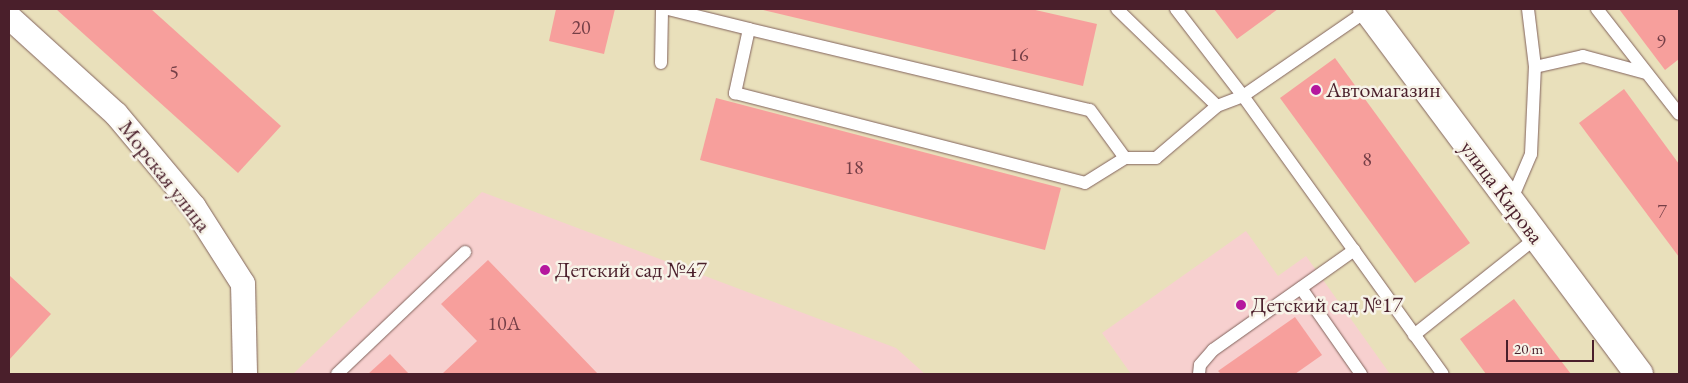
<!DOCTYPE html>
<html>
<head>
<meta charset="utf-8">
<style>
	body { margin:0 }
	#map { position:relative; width:1688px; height:383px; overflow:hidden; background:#e9e0bb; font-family:"EB Garamond",serif }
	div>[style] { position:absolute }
	.built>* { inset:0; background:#f7d0cf }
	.building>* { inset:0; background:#f79f9c }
	.roads { filter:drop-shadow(0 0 1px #82635d) drop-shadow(0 0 1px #82635d) }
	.service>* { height:12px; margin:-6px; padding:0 6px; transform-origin:6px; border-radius:6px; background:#fff }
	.minor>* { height:24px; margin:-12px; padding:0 12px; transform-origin:12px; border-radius:12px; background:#fff }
	.tertiary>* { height:28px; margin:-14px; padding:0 14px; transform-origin:14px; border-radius:14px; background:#fff }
	.dots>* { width:14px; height:14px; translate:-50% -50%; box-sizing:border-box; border:2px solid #f7f3e8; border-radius:50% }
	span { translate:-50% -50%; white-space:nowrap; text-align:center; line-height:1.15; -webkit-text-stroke:5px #f7f3e8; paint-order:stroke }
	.number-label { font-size:20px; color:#753f47 }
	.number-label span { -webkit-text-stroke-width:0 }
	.poi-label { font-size:22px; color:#4a1f2b }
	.left { translate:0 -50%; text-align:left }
	.street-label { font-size:22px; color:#4a1f2b }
	.frame { position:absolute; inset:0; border:10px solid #4a1f2b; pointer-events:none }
	.scale { position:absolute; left:1506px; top:340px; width:88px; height:22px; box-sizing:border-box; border:2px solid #4a1f2b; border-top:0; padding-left:6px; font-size:15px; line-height:18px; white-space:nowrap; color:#4a1f2b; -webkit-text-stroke:4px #f7f3e8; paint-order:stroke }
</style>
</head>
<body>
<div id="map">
	<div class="built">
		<div style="clip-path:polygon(482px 192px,896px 348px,925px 374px,293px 374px)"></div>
		<div style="clip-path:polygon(1246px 231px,1278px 276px,1306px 256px,1390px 374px,1131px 374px,1102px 333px)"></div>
	</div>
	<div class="building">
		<div style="clip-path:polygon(56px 9px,151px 9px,281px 126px,238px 173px)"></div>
		<div style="clip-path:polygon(556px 9px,615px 9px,604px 54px,549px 41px)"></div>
		<div style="clip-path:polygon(759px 9px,1031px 9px,1097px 24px,1083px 86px)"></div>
		<div style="clip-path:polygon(1214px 9px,1278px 9px,1237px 39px)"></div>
		<div style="clip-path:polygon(1619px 9px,1679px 9px,1679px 59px,1665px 70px)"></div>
		<div style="clip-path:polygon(1335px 58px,1470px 243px,1415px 283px,1280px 98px)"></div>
		<div style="clip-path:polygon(1624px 89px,1679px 164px,1679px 257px,1579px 123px)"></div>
		<div style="clip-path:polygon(716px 98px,1061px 188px,1045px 250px,700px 160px)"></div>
		<div style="clip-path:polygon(488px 260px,598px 374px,442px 374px,477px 341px,441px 304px)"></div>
		<div style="clip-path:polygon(9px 275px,51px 314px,9px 360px)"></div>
		<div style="clip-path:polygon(1514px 299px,1571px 374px,1486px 374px,1460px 339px)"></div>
		<div style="clip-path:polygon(1295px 317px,1322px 355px,1295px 374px,1221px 374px,1218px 371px)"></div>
		<div style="clip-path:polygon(390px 354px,409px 374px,368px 374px)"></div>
	</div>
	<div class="roads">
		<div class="service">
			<div style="left:668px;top:9px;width:83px;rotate:13.9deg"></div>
			<div style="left:749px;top:29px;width:66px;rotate:102.3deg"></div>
			<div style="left:735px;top:93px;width:361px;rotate:14.4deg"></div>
			<div style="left:1085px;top:183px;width:47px;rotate:-32deg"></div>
			<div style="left:1125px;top:158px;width:31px"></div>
			<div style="left:1156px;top:158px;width:80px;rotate:-40.4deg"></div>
			<div style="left:1217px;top:106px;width:28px;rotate:-21deg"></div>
			<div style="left:1243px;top:96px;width:110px;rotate:-127.6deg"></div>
			<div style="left:1117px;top:9px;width:139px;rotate:44.1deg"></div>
			<div style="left:1528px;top:9px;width:58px;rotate:83.1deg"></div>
			<div style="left:1535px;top:67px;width:49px;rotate:-12.9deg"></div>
			<div style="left:1583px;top:56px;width:65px;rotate:15.1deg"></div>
			<div style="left:1597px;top:9px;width:133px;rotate:52deg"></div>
			<div style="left:1368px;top:10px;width:152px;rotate:145.5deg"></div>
			<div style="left:1243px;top:96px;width:342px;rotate:54.3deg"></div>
			<div style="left:749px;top:29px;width:350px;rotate:13.4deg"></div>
			<div style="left:1090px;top:110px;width:59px;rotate:53.9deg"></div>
			<div style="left:661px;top:63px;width:54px;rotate:-88.9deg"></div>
			<div style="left:1511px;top:201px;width:51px;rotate:-66.9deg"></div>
			<div style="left:1531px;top:154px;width:87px;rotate:-87.4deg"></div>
			<div style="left:1301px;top:288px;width:105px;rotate:55.1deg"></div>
			<div style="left:1414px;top:335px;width:156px;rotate:-38.5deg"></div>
			<div style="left:337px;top:374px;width:177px;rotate:-43.6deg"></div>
			<div style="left:1199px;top:374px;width:9px;rotate:-84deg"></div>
			<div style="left:1200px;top:365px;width:20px;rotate:-49deg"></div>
			<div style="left:1213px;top:350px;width:173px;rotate:-35.3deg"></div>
		</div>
		<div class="minor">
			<div style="left:9px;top:17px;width:144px;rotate:42.2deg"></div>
			<div style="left:116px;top:114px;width:121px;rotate:50deg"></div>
			<div style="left:194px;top:207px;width:91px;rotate:57.5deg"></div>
			<div style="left:243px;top:284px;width:90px;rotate:88.7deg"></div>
		</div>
		<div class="tertiary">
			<div style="left:1367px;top:9px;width:455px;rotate:53.3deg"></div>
		</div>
	</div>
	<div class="dots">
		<div style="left:1316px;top:90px;background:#b5179e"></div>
		<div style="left:545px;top:270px;background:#b5179e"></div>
		<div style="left:1241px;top:305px;background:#b5179e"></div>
	</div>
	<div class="number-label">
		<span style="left:581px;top:27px">20</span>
		<span style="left:1661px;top:41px">9</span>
		<span style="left:1019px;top:54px">16</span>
		<span style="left:174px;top:72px">5</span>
		<span style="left:1367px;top:159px">8</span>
		<span style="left:854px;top:167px">18</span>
		<span style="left:1662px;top:211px">7</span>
		<span style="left:504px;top:323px">10А</span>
	</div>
	<div class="poi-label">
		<span class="left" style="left:1326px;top:90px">Автомагазин</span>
		<span class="left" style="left:555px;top:270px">Детский сад №47</span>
		<span class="left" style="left:1251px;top:305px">Детский сад №17</span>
	</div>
	<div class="street-label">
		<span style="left:165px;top:176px;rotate:52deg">Морская улица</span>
		<span style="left:1502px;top:192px;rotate:53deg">улица Кирова</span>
	</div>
	<div class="frame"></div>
	<div class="scale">20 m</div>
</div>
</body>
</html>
